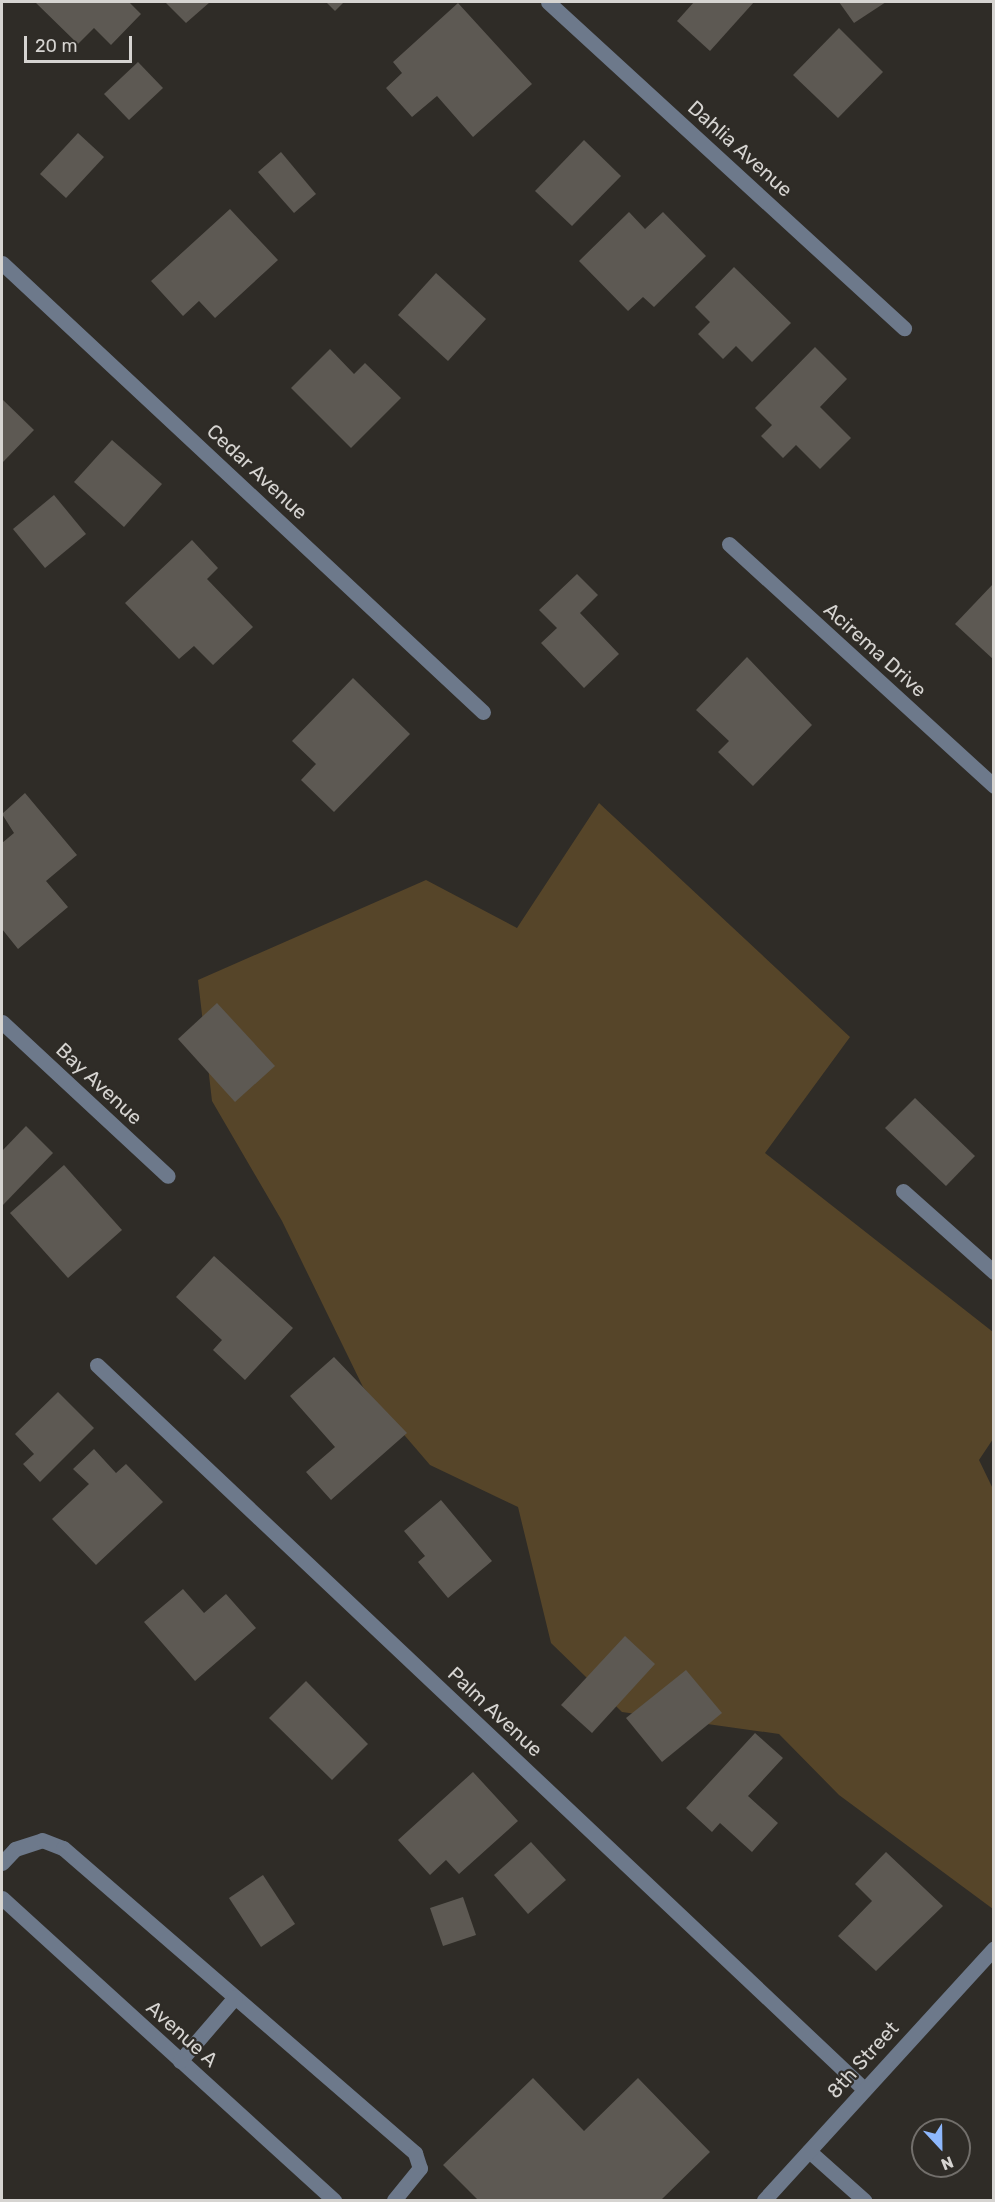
<!DOCTYPE html>
<html>
<head>
<meta charset="utf-8">
<style>
	body { margin:0 }
	#map { position:relative; width:995px; height:2202px; overflow:hidden; background:#2f2c27; font-family:Rubik,sans-serif }
	div>[style] { position:absolute }
	.green>* { inset:0; background:#564529 }
	.building>* { inset:0; background:#5d5953 }
	.minor>* { height:15px; margin:-7.5px; padding:0 7.5px; transform-origin:7.5px; border-radius:7.5px; background:#6d798b }
	span { translate:-50% -50%; white-space:nowrap; text-align:center; line-height:1.15; -webkit-text-stroke:4.5px #2f2c27; paint-order:stroke }
	.street-label { font-size:20px; color:#d6d4d1 }
	.frame { position:absolute; inset:0; border:3px solid #d6d4d1; pointer-events:none }
	.north { position:absolute; left:911px; top:2118px; width:60px; height:60px; box-sizing:border-box; background:#2f2c27; border:2px solid #726f6b; border-radius:50%; rotate:158deg; font-size:16px; font-weight:700; line-height:24px; text-align:center; color:#d6d4d1 }
	.north::after { content:''; display:block; margin:auto; width:21px; height:27px; background:#8eb8fd; clip-path:polygon(50% 0,100% 100%,50% 72%,0 100%) }
	.scale { position:absolute; left:24px; top:36px; width:108px; height:27px; box-sizing:border-box; border:3px solid #d6d4d1; border-top:0; padding-left:8px; font-size:18px; line-height:21px; white-space:nowrap; color:#d6d4d1; -webkit-text-stroke:4px #2f2c27; paint-order:stroke }
</style>
</head>
<body>
<div id="map">
	<div class="green">
		<div style="clip-path:polygon(599px 803px,850px 1037px,765px 1153px,993px 1332px,993px 1439px,979px 1460px,994px 1491px,993px 1909px,839px 1795px,779px 1734px,622px 1712px,551px 1643px,518px 1507px,430px 1465px,363px 1387px,282px 1221px,212px 1101px,198px 980px,426px 880px,517px 928px)"></div>
	</div>
	<div class="building">
		<div style="clip-path:polygon(35px 2px,129px 2px,141px 14px,111px 45px,94px 28px,78px 44px)"></div>
		<div style="clip-path:polygon(165px 2px,210px 2px,186px 23px)"></div>
		<div style="clip-path:polygon(326px 2px,344px 2px,335px 11px)"></div>
		<div style="clip-path:polygon(694px 2px,754px 2px,710px 51px,677px 21px)"></div>
		<div style="clip-path:polygon(839px 2px,886px 2px,854px 23px)"></div>
		<div style="clip-path:polygon(458px 3px,532px 84px,473px 137px,437px 96px,412px 117px,386px 88px,402px 73px,393px 62px)"></div>
		<div style="clip-path:polygon(839px 28px,883px 72px,838px 118px,793px 75px)"></div>
		<div style="clip-path:polygon(138px 62px,163px 88px,129px 120px,104px 94px)"></div>
		<div style="clip-path:polygon(78px 133px,104px 157px,66px 198px,40px 174px)"></div>
		<div style="clip-path:polygon(584px 140px,621px 176px,572px 226px,535px 191px)"></div>
		<div style="clip-path:polygon(281px 152px,316px 194px,294px 213px,258px 172px)"></div>
		<div style="clip-path:polygon(230px 209px,278px 260px,215px 318px,199px 301px,183px 316px,151px 281px)"></div>
		<div style="clip-path:polygon(629px 212px,645px 229px,663px 212px,706px 256px,654px 307px,643px 297px,628px 311px,579px 261px)"></div>
		<div style="clip-path:polygon(734px 267px,791px 323px,752px 362px,736px 346px,723px 359px,698px 334px,710px 322px,695px 307px)"></div>
		<div style="clip-path:polygon(436px 273px,486px 319px,448px 361px,398px 315px)"></div>
		<div style="clip-path:polygon(815px 347px,847px 379px,820px 407px,851px 438px,820px 469px,796px 445px,783px 458px,761px 436px,772px 425px,755px 408px)"></div>
		<div style="clip-path:polygon(330px 349px,354px 374px,365px 363px,401px 398px,351px 448px,291px 388px)"></div>
		<div style="clip-path:polygon(2px 399px,34px 430px,2px 463px)"></div>
		<div style="clip-path:polygon(112px 440px,162px 484px,124px 527px,74px 482px)"></div>
		<div style="clip-path:polygon(54px 495px,86px 534px,45px 568px,13px 529px)"></div>
		<div style="clip-path:polygon(192px 540px,218px 568px,207px 579px,253px 627px,213px 665px,194px 646px,179px 659px,125px 603px)"></div>
		<div style="clip-path:polygon(577px 574px,598px 595px,580px 613px,619px 654px,584px 688px,541px 643px,557px 628px,539px 610px)"></div>
		<div style="clip-path:polygon(994px 583px,994px 660px,955px 624px)"></div>
		<div style="clip-path:polygon(747px 657px,812px 725px,753px 786px,718px 752px,729px 741px,696px 710px)"></div>
		<div style="clip-path:polygon(353px 678px,410px 734px,334px 812px,301px 780px,316px 764px,292px 741px)"></div>
		<div style="clip-path:polygon(25px 793px,77px 855px,46px 881px,68px 907px,18px 949px,2px 929px,2px 843px,14px 833px,2px 814px)"></div>
		<div style="clip-path:polygon(217px 1003px,275px 1066px,235px 1102px,178px 1039px)"></div>
		<div style="clip-path:polygon(915px 1098px,975px 1156px,946px 1186px,885px 1128px)"></div>
		<div style="clip-path:polygon(26px 1126px,53px 1153px,2px 1206px,2px 1151px)"></div>
		<div style="clip-path:polygon(64px 1165px,122px 1230px,68px 1278px,10px 1213px)"></div>
		<div style="clip-path:polygon(214px 1256px,293px 1328px,245px 1380px,213px 1350px,222px 1340px,176px 1297px)"></div>
		<div style="clip-path:polygon(334px 1357px,407px 1433px,331px 1500px,306px 1472px,335px 1447px,290px 1396px)"></div>
		<div style="clip-path:polygon(58px 1392px,94px 1428px,40px 1482px,23px 1464px,34px 1454px,15px 1434px)"></div>
		<div style="clip-path:polygon(94px 1449px,116px 1473px,126px 1464px,163px 1502px,96px 1565px,52px 1519px,89px 1484px,73px 1469px)"></div>
		<div style="clip-path:polygon(441px 1500px,492px 1561px,448px 1598px,418px 1562px,425px 1556px,404px 1531px)"></div>
		<div style="clip-path:polygon(183px 1589px,204px 1613px,226px 1594px,256px 1628px,195px 1681px,144px 1622px)"></div>
		<div style="clip-path:polygon(625px 1636px,655px 1664px,592px 1733px,561px 1705px)"></div>
		<div style="clip-path:polygon(686px 1670px,722px 1713px,662px 1762px,626px 1718px)"></div>
		<div style="clip-path:polygon(306px 1681px,368px 1744px,332px 1780px,269px 1718px)"></div>
		<div style="clip-path:polygon(755px 1733px,783px 1758px,748px 1796px,778px 1823px,752px 1852px,720px 1823px,712px 1832px,686px 1808px)"></div>
		<div style="clip-path:polygon(473px 1772px,518px 1821px,459px 1874px,446px 1860px,430px 1875px,398px 1840px)"></div>
		<div style="clip-path:polygon(531px 1842px,566px 1880px,528px 1914px,494px 1875px)"></div>
		<div style="clip-path:polygon(886px 1852px,943px 1906px,876px 1971px,838px 1936px,872px 1901px,855px 1884px)"></div>
		<div style="clip-path:polygon(263px 1875px,295px 1924px,261px 1947px,229px 1898px)"></div>
		<div style="clip-path:polygon(463px 1897px,476px 1935px,443px 1946px,430px 1908px)"></div>
		<div style="clip-path:polygon(533px 2078px,584px 2131px,638px 2078px,710px 2152px,661px 2200px,478px 2200px,443px 2165px)"></div>
	</div>
	<div class="minor">
		<div style="left:548px;top:2px;width:483px;rotate:42.5deg"></div>
		<div style="left:2px;top:263px;width:658px;rotate:43.03deg"></div>
		<div style="left:729px;top:544px;width:359px;rotate:42.4deg"></div>
		<div style="left:2px;top:1022px;width:226px;rotate:42.9deg"></div>
		<div style="left:903px;top:1191px;width:122px;rotate:41.7deg"></div>
		<div style="left:97px;top:1365px;width:1055px;rotate:43.35deg"></div>
		<div style="left:2px;top:1863px;width:19px;rotate:-47deg"></div>
		<div style="left:15px;top:1849px;width:28px;rotate:-18deg"></div>
		<div style="left:42px;top:1840px;width:22px;rotate:21deg"></div>
		<div style="left:63px;top:1848px;width:466px;rotate:40.9deg"></div>
		<div style="left:415px;top:2153px;width:16px;rotate:72deg"></div>
		<div style="left:420px;top:2168px;width:41px;rotate:129.1deg"></div>
		<div style="left:2px;top:1898px;width:449px;rotate:42.3deg"></div>
		<div style="left:180px;top:2061px;width:84px;rotate:-49.3deg"></div>
		<div style="left:809px;top:2151px;width:74px;rotate:41.7deg"></div>
		<div style="left:764px;top:2200px;width:341px;rotate:-47.6deg"></div>
	</div>
	<div class="street-label">
		<span style="left:740px;top:149px;rotate:42deg">Dahlia Avenue</span>
		<span style="left:257px;top:472px;rotate:43deg">Cedar Avenue</span>
		<span style="left:875px;top:650px;rotate:42deg">Acirema Drive</span>
		<span style="left:99px;top:1084px;rotate:43deg">Bay Avenue</span>
		<span style="left:495px;top:1712px;rotate:43deg">Palm Avenue</span>
		<span style="left:182px;top:2034px;rotate:42deg">Avenue A</span>
		<span style="left:863px;top:2060px;rotate:-48deg">8th Street</span>
	</div>
	<div class="frame"></div>
	<div class="north">N</div>
	<div class="scale">20 m</div>
</div>
</body>
</html>
